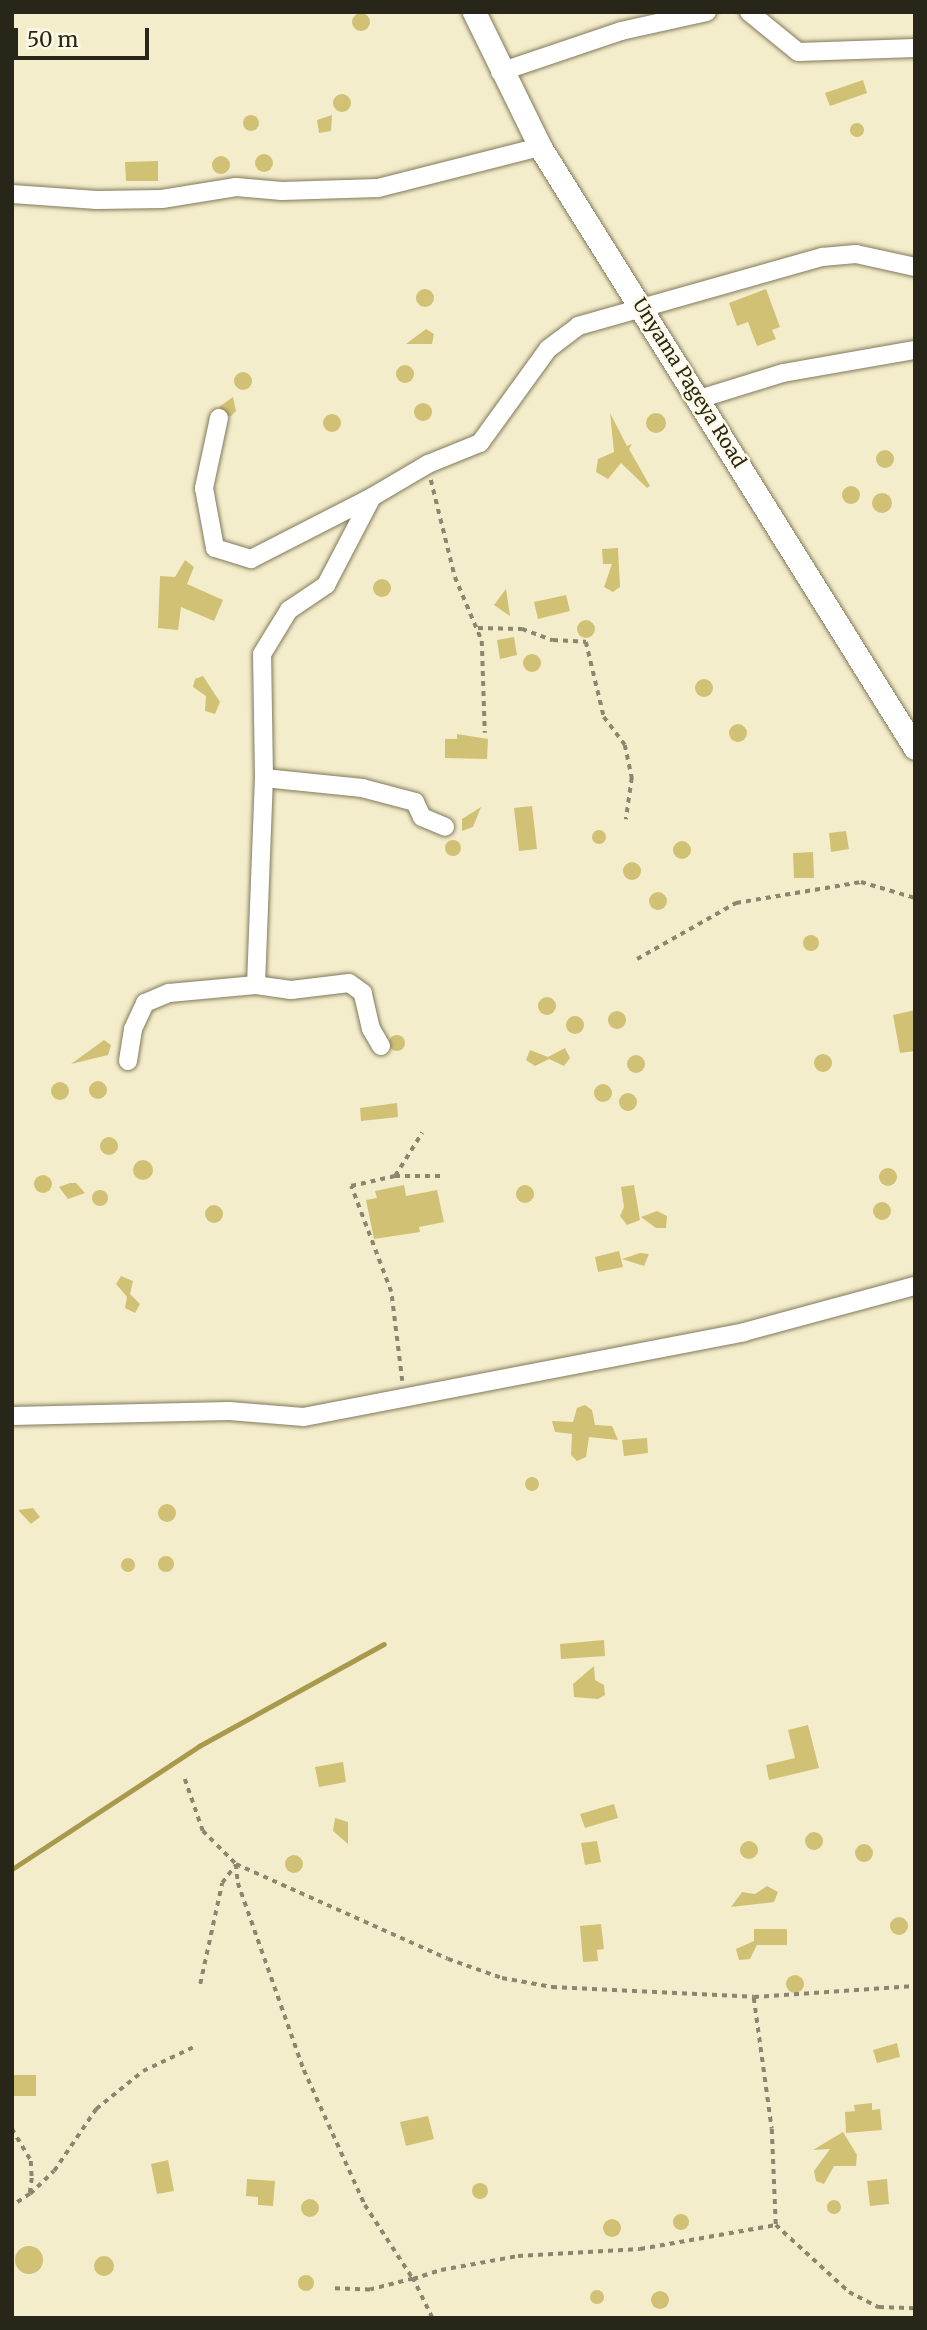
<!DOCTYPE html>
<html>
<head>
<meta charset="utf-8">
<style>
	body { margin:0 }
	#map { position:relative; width:927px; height:2330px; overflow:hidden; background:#f4edcb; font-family:Merriweather,serif }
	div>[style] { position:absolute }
	.stream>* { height:5px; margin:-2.5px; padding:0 2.5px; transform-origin:2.5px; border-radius:2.5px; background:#a9994d }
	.building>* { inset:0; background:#d1c174 }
	.round { border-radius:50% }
	.path>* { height:3.5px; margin-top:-1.75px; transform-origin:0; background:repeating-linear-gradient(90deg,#8b866f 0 5px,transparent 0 10px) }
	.roads { filter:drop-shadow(0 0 2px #807a5b) drop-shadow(0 0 2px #807a5b) }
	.street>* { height:18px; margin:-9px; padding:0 9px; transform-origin:9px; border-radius:9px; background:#fff }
	.secondary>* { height:23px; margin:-11.5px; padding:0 11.5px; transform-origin:11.5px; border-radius:11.5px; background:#fff }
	span { translate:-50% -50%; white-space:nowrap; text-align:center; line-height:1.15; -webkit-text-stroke:5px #fefae5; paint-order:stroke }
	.street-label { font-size:19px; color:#282619 }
	.frame { position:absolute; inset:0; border:14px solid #282619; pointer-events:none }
	.scale { position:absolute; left:14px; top:28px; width:135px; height:32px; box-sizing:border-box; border:4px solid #282619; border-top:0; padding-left:9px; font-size:21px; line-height:24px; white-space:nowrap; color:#282619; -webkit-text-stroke:5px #fefae5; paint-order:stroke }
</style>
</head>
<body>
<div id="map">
	<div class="stream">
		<div style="left:12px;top:1869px;width:224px;rotate:-33.3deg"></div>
		<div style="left:199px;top:1746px;width:211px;rotate:-28.9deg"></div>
	</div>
	<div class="building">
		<div class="round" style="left:352px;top:13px;width:18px;height:18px"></div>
		<div style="clip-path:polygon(863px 80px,867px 93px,830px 106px,825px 93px)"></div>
		<div class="round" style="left:333px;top:94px;width:18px;height:18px"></div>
		<div style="clip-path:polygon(332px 115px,331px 131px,319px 133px,317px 120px)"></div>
		<div class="round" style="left:243px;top:115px;width:16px;height:16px"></div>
		<div class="round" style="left:850px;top:123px;width:14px;height:14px"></div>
		<div class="round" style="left:255px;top:154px;width:18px;height:18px"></div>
		<div class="round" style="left:212px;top:156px;width:18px;height:18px"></div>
		<div style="clip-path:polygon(158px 161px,158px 181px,126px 181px,125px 162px)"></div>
		<div style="clip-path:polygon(766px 289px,780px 327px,772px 330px,776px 339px,757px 346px,748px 322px,737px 326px,729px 303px)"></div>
		<div class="round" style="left:416px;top:289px;width:18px;height:18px"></div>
		<div style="clip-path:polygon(426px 329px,434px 334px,432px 344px,406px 344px)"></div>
		<div class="round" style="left:396px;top:365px;width:18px;height:18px"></div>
		<div class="round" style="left:234px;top:372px;width:18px;height:18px"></div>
		<div style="clip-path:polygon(233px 397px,236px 411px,230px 417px,219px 407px)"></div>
		<div class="round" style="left:414px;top:403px;width:18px;height:18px"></div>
		<div style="clip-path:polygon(610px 413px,627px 446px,632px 444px,629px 449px,650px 486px,647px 488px,621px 463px,608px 479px,596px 472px,598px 459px,614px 452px)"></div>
		<div class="round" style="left:646px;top:413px;width:20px;height:20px"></div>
		<div class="round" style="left:323px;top:414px;width:18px;height:18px"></div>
		<div class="round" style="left:876px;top:450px;width:18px;height:18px"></div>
		<div class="round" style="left:842px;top:486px;width:18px;height:18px"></div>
		<div class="round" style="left:872px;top:493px;width:20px;height:20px"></div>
		<div style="clip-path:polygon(618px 548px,620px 587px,613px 592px,604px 587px,612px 564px,603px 564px,602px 549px)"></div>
		<div style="clip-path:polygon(185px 560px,194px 567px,187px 584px,223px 600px,214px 621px,181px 607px,178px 630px,158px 628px,160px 576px,175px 577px)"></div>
		<div class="round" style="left:373px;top:579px;width:18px;height:18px"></div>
		<div style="clip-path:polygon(506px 589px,510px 616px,494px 605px)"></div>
		<div style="clip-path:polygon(566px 595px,570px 611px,538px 619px,534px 602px)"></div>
		<div class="round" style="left:577px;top:620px;width:18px;height:18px"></div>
		<div style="clip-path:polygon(514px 637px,517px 655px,500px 659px,497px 640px)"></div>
		<div class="round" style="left:523px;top:654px;width:18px;height:18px"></div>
		<div style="clip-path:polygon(203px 676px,220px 702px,215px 714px,205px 711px,206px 696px,193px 687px,195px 679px)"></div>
		<div class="round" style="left:695px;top:679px;width:18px;height:18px"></div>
		<div class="round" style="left:729px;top:724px;width:18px;height:18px"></div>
		<div style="clip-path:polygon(457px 734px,488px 739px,487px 759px,445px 758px,445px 739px,457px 739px)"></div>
		<div style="clip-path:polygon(532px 806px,537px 849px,519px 851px,514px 808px)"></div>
		<div style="clip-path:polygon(481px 807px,473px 827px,462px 831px,462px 819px)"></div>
		<div class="round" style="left:592px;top:830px;width:14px;height:14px"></div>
		<div style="clip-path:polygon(846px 831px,849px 849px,831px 852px,829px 833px)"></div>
		<div class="round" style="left:445px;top:840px;width:16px;height:16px"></div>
		<div class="round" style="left:673px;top:841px;width:18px;height:18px"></div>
		<div style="clip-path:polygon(813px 852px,814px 878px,794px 878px,793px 853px)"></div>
		<div class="round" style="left:623px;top:862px;width:18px;height:18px"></div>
		<div class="round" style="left:649px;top:892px;width:18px;height:18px"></div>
		<div class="round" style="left:803px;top:935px;width:16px;height:16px"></div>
		<div class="round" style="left:538px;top:997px;width:18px;height:18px"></div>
		<div style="clip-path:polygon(915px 1010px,915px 1051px,900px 1053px,893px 1015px)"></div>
		<div class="round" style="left:608px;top:1011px;width:18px;height:18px"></div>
		<div class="round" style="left:566px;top:1016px;width:18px;height:18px"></div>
		<div class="round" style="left:389px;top:1035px;width:16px;height:16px"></div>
		<div style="clip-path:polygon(104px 1040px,111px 1045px,108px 1055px,71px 1064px)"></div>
		<div style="clip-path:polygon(565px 1048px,570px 1058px,564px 1066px,549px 1059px,535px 1066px,526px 1060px,530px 1050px,548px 1057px)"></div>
		<div class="round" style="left:814px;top:1054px;width:18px;height:18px"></div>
		<div class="round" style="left:627px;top:1055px;width:18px;height:18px"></div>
		<div class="round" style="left:89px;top:1081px;width:18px;height:18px"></div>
		<div class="round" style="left:51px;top:1082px;width:18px;height:18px"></div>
		<div class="round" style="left:594px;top:1084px;width:18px;height:18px"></div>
		<div class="round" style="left:619px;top:1093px;width:18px;height:18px"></div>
		<div style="clip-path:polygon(397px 1103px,398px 1117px,361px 1121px,360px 1108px)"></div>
		<div class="round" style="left:100px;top:1137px;width:18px;height:18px"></div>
		<div class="round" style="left:133px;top:1160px;width:20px;height:20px"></div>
		<div class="round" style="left:879px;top:1168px;width:18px;height:18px"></div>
		<div class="round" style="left:34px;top:1175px;width:18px;height:18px"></div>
		<div style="clip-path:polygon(70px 1183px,76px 1183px,85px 1193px,68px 1199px,59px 1187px)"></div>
		<div style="clip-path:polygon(404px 1185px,406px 1196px,437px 1190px,444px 1222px,419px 1227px,420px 1232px,374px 1239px,366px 1200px,377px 1198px,375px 1191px)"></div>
		<div style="clip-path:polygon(634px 1185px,640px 1220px,627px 1225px,620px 1216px,624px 1207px,621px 1187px)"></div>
		<div class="round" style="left:516px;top:1185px;width:18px;height:18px"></div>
		<div class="round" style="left:92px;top:1190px;width:16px;height:16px"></div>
		<div class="round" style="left:873px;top:1202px;width:18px;height:18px"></div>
		<div class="round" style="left:205px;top:1205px;width:18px;height:18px"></div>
		<div style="clip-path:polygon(657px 1211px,667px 1216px,666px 1228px,656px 1228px,641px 1217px)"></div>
		<div style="clip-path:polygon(619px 1251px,623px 1267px,598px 1272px,595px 1257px)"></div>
		<div style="clip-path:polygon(640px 1253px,649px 1254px,644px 1266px,622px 1259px)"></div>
		<div style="clip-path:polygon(121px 1276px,133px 1281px,130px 1294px,140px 1304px,135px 1313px,125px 1308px,127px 1297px,116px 1284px)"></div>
		<div style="clip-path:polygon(585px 1405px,592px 1410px,595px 1425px,612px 1426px,618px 1440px,589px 1437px,586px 1457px,577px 1461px,571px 1455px,572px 1434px,555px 1432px,552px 1421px,573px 1422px,577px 1408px)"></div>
		<div style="clip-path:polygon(647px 1438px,648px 1453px,624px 1456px,622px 1440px)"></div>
		<div class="round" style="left:525px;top:1477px;width:14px;height:14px"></div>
		<div class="round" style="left:158px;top:1504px;width:18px;height:18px"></div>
		<div style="clip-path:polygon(33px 1508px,40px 1517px,31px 1524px,18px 1510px)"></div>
		<div class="round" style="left:158px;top:1556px;width:16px;height:16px"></div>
		<div class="round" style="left:121px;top:1558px;width:14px;height:14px"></div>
		<div style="clip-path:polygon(604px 1640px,605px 1656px,561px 1659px,560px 1644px)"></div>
		<div style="clip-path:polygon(594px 1666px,595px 1680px,604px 1685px,605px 1695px,598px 1699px,574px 1697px,573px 1684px)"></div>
		<div style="clip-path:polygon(808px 1725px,819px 1768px,769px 1780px,766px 1765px,795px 1758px,788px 1730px)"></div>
		<div style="clip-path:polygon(343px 1762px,346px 1782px,319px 1787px,315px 1767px)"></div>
		<div style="clip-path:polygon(614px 1804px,618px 1818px,585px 1828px,580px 1814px)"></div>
		<div style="clip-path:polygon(335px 1818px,348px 1822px,348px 1844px,333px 1831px)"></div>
		<div class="round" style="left:805px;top:1832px;width:18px;height:18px"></div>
		<div style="clip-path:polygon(597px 1841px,601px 1862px,585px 1865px,581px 1843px)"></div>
		<div class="round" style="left:740px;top:1841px;width:18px;height:18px"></div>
		<div class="round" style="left:855px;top:1844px;width:18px;height:18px"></div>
		<div class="round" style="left:285px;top:1855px;width:18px;height:18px"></div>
		<div style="clip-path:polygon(767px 1886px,778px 1892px,774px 1902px,731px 1907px,742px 1892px,755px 1894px)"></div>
		<div class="round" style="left:890px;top:1917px;width:18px;height:18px"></div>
		<div style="clip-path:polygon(601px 1924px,604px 1949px,597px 1950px,598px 1961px,583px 1962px,580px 1926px)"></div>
		<div style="clip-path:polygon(754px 1929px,787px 1929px,787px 1945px,757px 1945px,750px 1959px,739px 1960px,736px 1949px,754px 1941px)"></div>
		<div class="round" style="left:786px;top:1975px;width:18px;height:18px"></div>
		<div style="clip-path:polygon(897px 2043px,900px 2057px,877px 2063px,873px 2050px)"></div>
		<div style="clip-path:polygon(14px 2075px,36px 2075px,36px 2096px,14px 2096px)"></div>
		<div style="clip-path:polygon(872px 2103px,872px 2110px,880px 2109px,882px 2130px,846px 2133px,845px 2112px,855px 2111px,854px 2105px)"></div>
		<div style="clip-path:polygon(428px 2116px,434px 2139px,406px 2146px,400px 2122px)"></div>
		<div style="clip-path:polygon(843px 2132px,857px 2155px,856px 2166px,834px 2166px,824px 2184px,816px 2181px,814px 2171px,830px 2149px,813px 2150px)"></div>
		<div style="clip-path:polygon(168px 2160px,174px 2191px,157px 2194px,151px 2164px)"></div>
		<div style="clip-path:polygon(247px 2179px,275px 2181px,273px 2206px,258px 2205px,258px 2197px,246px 2196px)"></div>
		<div style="clip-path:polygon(887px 2179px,889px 2204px,870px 2206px,867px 2181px)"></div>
		<div class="round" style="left:472px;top:2183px;width:16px;height:16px"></div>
		<div class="round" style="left:301px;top:2199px;width:18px;height:18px"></div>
		<div class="round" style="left:827px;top:2200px;width:14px;height:14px"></div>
		<div class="round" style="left:673px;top:2214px;width:16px;height:16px"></div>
		<div class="round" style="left:603px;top:2219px;width:18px;height:18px"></div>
		<div class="round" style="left:15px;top:2246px;width:28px;height:28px"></div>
		<div class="round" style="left:94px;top:2256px;width:20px;height:20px"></div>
		<div class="round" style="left:298px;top:2275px;width:16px;height:16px"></div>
		<div class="round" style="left:590px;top:2290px;width:14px;height:14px"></div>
		<div class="round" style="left:651px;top:2291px;width:18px;height:18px"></div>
	</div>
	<div class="path">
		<div style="left:431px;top:480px;width:100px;rotate:76.1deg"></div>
		<div style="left:455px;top:577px;width:69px;rotate:67.1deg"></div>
		<div style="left:482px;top:641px;width:92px;rotate:88.1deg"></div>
		<div style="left:478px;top:628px;width:44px;rotate:1.3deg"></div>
		<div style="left:522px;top:629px;width:33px;rotate:20deg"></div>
		<div style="left:553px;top:640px;width:33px;rotate:3deg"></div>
		<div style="left:586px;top:642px;width:77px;rotate:76.5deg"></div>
		<div style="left:604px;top:717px;width:35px;rotate:53deg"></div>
		<div style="left:625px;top:745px;width:34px;rotate:78deg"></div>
		<div style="left:632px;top:778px;width:42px;rotate:98.1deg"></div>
		<div style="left:637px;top:959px;width:114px;rotate:-29.5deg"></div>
		<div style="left:736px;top:903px;width:127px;rotate:-9.5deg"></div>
		<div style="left:861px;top:882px;width:56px;rotate:16.5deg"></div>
		<div style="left:395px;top:1176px;width:48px"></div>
		<div style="left:402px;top:1381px;width:90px;rotate:-97deg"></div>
		<div style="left:391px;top:1292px;width:113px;rotate:-110.7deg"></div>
		<div style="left:351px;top:1186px;width:45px;rotate:-12.8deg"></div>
		<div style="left:395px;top:1176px;width:51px;rotate:-57.9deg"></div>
		<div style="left:185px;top:1779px;width:55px;rotate:70.9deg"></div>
		<div style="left:203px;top:1831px;width:47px;rotate:45deg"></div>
		<div style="left:236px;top:1864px;width:232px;rotate:24.1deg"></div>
		<div style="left:448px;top:1959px;width:57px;rotate:19.4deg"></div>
		<div style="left:502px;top:1978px;width:51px;rotate:10.2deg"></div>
		<div style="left:552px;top:1987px;width:202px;rotate:2.8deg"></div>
		<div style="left:754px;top:1997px;width:161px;rotate:-3.9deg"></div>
		<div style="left:236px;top:1864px;width:19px;rotate:84deg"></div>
		<div style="left:238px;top:1883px;width:198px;rotate:70.6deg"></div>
		<div style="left:304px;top:2070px;width:148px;rotate:65.7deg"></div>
		<div style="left:365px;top:2205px;width:88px;rotate:57deg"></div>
		<div style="left:413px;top:2279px;width:44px;rotate:165.7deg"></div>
		<div style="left:370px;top:2290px;width:36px;rotate:-178deg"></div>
		<div style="left:200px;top:1984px;width:103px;rotate:-77.7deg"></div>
		<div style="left:222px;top:1883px;width:21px;rotate:-53deg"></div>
		<div style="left:754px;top:1998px;width:132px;rotate:82.2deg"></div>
		<div style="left:772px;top:2129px;width:96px;rotate:87.6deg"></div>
		<div style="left:776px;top:2225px;width:99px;rotate:42.5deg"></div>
		<div style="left:849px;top:2292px;width:34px;rotate:27deg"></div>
		<div style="left:879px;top:2307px;width:36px;rotate:2deg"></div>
		<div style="left:12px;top:2129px;width:37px;rotate:59deg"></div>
		<div style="left:31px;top:2161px;width:17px;rotate:87deg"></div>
		<div style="left:32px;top:2178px;width:16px;rotate:97deg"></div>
		<div style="left:30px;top:2194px;width:22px;rotate:146deg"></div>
		<div style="left:30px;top:2194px;width:33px;rotate:-44deg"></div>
		<div style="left:54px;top:2171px;width:75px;rotate:-55.9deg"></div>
		<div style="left:96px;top:2109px;width:60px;rotate:-39deg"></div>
		<div style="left:143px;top:2071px;width:59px;rotate:-25.3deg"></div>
		<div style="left:432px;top:2318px;width:43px;rotate:-116deg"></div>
		<div style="left:413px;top:2279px;width:29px;rotate:-18deg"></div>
		<div style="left:441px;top:2270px;width:78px;rotate:-10.3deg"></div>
		<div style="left:518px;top:2256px;width:122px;rotate:-3.3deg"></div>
		<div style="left:640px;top:2249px;width:138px;rotate:-10deg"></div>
	</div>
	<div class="roads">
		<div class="street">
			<div style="left:749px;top:12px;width:63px;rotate:39.2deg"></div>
			<div style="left:798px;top:52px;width:117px;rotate:-2deg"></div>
			<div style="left:500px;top:72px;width:128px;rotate:-18.7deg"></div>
			<div style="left:621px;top:31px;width:88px;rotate:-12.5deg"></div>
			<div style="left:12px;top:194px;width:85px;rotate:4deg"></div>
			<div style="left:97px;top:200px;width:65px;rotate:-0.9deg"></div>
			<div style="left:162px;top:199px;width:75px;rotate:-9.2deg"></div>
			<div style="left:236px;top:187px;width:46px;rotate:5deg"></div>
			<div style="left:282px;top:191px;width:96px;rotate:-1.8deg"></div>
			<div style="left:378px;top:188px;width:167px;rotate:-14.2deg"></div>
			<div style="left:699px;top:399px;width:88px;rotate:-17.2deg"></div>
			<div style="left:783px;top:373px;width:134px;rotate:-9.9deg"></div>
			<div style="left:219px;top:418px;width:72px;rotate:102.1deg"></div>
			<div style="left:204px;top:488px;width:61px;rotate:79.6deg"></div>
			<div style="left:215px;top:548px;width:38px;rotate:17deg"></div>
			<div style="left:251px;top:559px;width:136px;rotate:-27.1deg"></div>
			<div style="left:264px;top:778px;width:99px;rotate:5.8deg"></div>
			<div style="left:362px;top:788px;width:55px;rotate:14.8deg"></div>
			<div style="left:415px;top:802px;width:17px;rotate:65deg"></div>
			<div style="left:422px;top:817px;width:25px;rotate:23deg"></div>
			<div style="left:381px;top:1046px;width:20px;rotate:-120deg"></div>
			<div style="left:371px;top:1029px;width:37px;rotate:-103deg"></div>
			<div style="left:363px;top:993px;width:17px;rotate:-144deg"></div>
			<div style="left:349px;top:983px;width:58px;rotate:173.1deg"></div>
			<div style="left:291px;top:990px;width:35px;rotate:-172deg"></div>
			<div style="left:256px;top:985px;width:207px;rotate:-87.8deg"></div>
			<div style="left:264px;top:778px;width:124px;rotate:-90.9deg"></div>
			<div style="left:262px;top:654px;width:52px;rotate:-58.5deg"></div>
			<div style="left:289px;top:610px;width:45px;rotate:-34deg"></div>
			<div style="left:326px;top:585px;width:99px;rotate:-62.4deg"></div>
			<div style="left:372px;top:497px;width:65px;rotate:-30.5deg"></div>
			<div style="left:428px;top:464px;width:56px;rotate:-22deg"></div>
			<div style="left:480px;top:443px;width:116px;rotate:-54.1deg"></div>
			<div style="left:548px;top:349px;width:38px;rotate:-37deg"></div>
			<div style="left:578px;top:326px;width:254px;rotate:-15.8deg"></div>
			<div style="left:822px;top:257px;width:34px;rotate:-5deg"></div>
			<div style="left:856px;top:254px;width:60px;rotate:12.4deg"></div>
			<div style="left:128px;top:1061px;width:32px;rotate:-81deg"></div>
			<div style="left:133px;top:1029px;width:29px;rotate:-65deg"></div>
			<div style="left:145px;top:1003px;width:26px;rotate:-23deg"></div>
			<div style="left:169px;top:993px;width:87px;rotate:-5.3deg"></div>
			<div style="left:12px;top:1416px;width:217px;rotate:-1.3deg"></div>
			<div style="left:229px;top:1411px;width:75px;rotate:4.6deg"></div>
			<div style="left:304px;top:1417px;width:448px;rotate:-10.9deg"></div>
			<div style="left:744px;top:1332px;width:177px;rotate:-15.1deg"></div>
		</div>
		<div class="secondary">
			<div style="left:474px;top:12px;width:150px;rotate:63.9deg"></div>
			<div style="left:540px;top:147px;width:708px;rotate:58.04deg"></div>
		</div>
	</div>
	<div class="street-label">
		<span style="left:689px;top:383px;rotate:58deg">Unyama Pageya Road</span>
	</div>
	<div class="frame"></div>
	<div class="scale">50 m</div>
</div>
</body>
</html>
